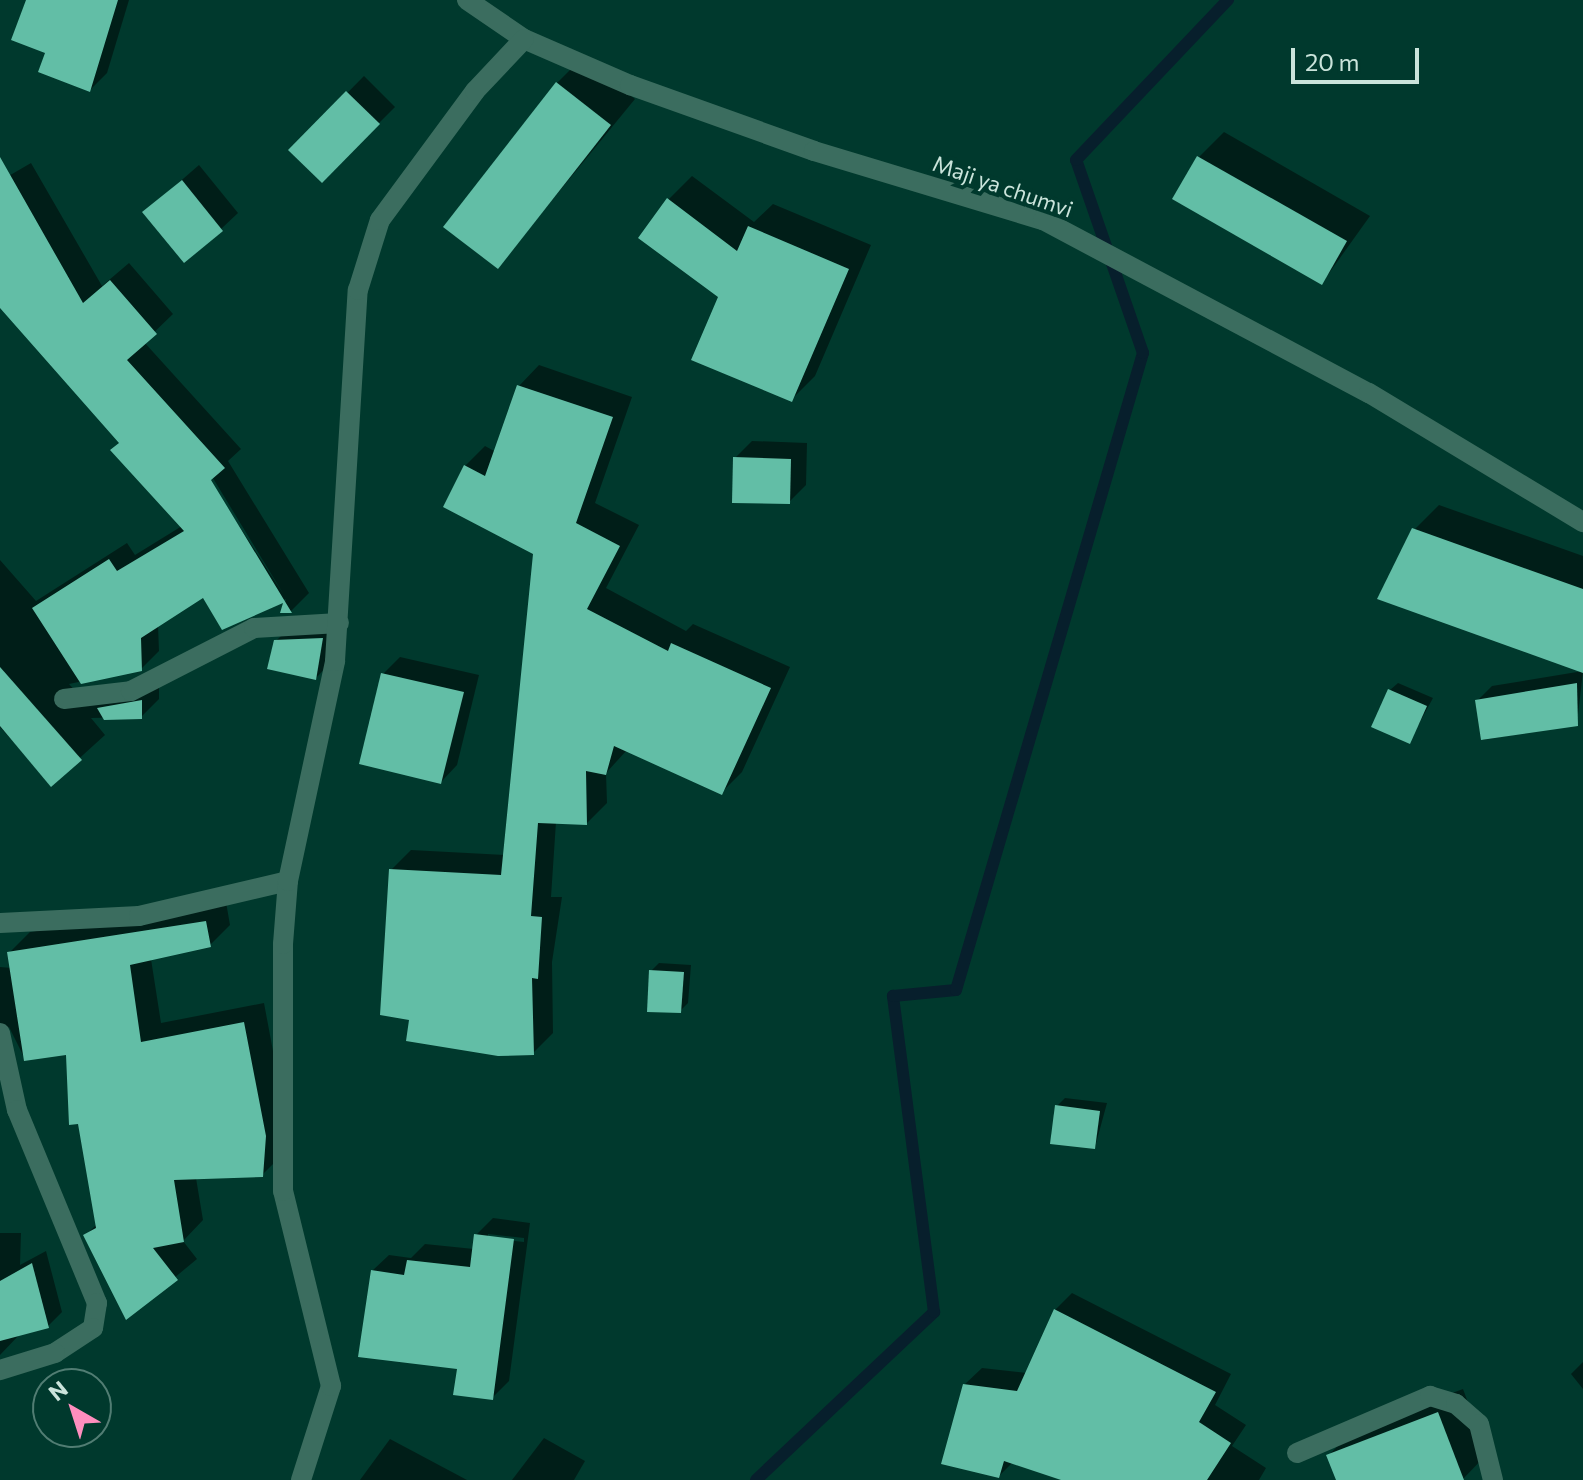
<!DOCTYPE html>
<html>
<head>
<meta charset="utf-8">
<style>
	body { margin:0 }
	#map { position:relative; width:1583px; height:1480px; overflow:hidden; background:#00392d; font-family:Commissioner,sans-serif }
	div>[style] { position:absolute }
	.shadow>* { inset:0; background:#0007 }
	.stream>* { height:12px; margin:-6px; padding:0 6px; transform-origin:6px; border-radius:6px; background:#071f2c }
	.building>* { inset:0; background:#62bea6 }
	.minor>* { height:20px; margin:-10px; padding:0 10px; transform-origin:10px; border-radius:10px; background:#3b6d5f }
	span { translate:-50% -50%; white-space:nowrap; text-align:center; line-height:1.15; -webkit-text-stroke:8px #00392d; paint-order:stroke }
	.street-label { font-size:22px; color:#cae4db }
	.north { position:absolute; left:32px; top:1368px; width:80px; height:80px; box-sizing:border-box; background:#00392d; border:2px solid #517d73; border-radius:50%; rotate:321deg; font-size:22px; font-weight:700; line-height:32px; text-align:center; color:#cae4db }
	.north::after { content:''; display:block; margin:auto; width:28px; height:36px; background:#fe8ebe; clip-path:polygon(50% 0,100% 100%,50% 72%,0 100%) }
	.scale { position:absolute; left:1291px; top:48px; width:128px; height:36px; box-sizing:border-box; border:4px solid #cae4db; border-top:0; padding-left:10px; font-size:24px; line-height:28px; white-space:nowrap; color:#cae4db; -webkit-text-stroke:6px #00392d; paint-order:stroke }
</style>
</head>
<body>
<div id="map">
	<div class="shadow">
		<div style="clip-path:polygon(28px 0,129px 0,107px 73px,90px 90px,48px 52px)"></div>
		<div style="clip-path:polygon(582px 58px,635px 99px,498px 266px,557px 83px)"></div>
		<div style="clip-path:polygon(364px 76px,395px 107px,322px 180px,291px 150px)"></div>
		<div style="clip-path:polygon(1224px 132px,1370px 216px,1322px 283px,1199px 157px)"></div>
		<div style="clip-path:polygon(evenodd,31px 163px,102px 286px,129px 263px,173px 314px,144px 342px,241px 449px,228px 461px,309px 593px,291px 611px,283px 611px,286px 599px,223px 627px,204px 596px,158px 625px,159px 651px,141px 669px,69px 684px,78px 694px,159px 683px,159px 699px,141px 717px,91px 718px,105px 735px,51px 784px,0 727px,0 560px,36px 601px,127px 543px,135px 555px,182px 526px,121px 442px,0 306px,0 181px,31px 163px,208px 470px,284px 595px,204px 472px,208px 470px)"></div>
		<div style="clip-path:polygon(199px 165px,238px 213px,221px 229px,145px 212px)"></div>
		<div style="clip-path:polygon(692px 176px,754px 222px,773px 204px,871px 245px,815px 376px,791px 400px,720px 297px,668px 200px)"></div>
		<div style="clip-path:polygon(539px 365px,632px 397px,595px 503px,639px 525px,606px 588px,686px 631px,693px 624px,790px 667px,742px 772px,722px 792px,627px 750px,606px 773px,607px 803px,587px 823px,556px 822px,551px 897px,562px 897px,552px 962px,553px 1033px,533px 1053px,412px 1018px,391px 870px,411px 850px,505px 855px,536px 552px,465px 466px,485px 446px,496px 452px,519px 386px)"></div>
		<div style="clip-path:polygon(752px 441px,807px 443px,806px 485px,789px 502px,735px 458px)"></div>
		<div style="clip-path:polygon(1439px 505px,1583px 556px,1583px 670px,1414px 530px)"></div>
		<div style="clip-path:polygon(339px 622px,332px 661px,316px 678px,276px 641px,293px 624px)"></div>
		<div style="clip-path:polygon(400px 657px,479px 675px,457px 765px,441px 782px,383px 674px)"></div>
		<div style="clip-path:polygon(1583px 671px,1577px 724px,1483px 740px,1477px 701px,1492px 686px)"></div>
		<div style="clip-path:polygon(1398px 683px,1433px 698px,1409px 742px,1390px 690px)"></div>
		<div style="clip-path:polygon(226px 902px,230px 925px,210px 945px,151px 959px,161px 1023px,264px 1003px,285px 1115px,282px 1155px,262px 1175px,196px 1178px,203px 1220px,183px 1241px,197px 1259px,127px 1317px,85px 1236px,98px 1223px,68px 1052px,25px 1059px,9px 1027px,0 1036px,0 967px,12px 968px,10px 952px,30px 932px)"></div>
		<div style="clip-path:polygon(659px 963px,691px 965px,688px 1003px,680px 1011px,651px 971px)"></div>
		<div style="clip-path:polygon(1065px 1098px,1107px 1103px,1095px 1147px,1057px 1106px)"></div>
		<div style="clip-path:polygon(evenodd,493px 1218px,530px 1223px,509px 1381px,492px 1398px,372px 1271px,389px 1255px,411px 1258px,425px 1244px,474px 1249px,476px 1235px,493px 1218px,488px 1234px,524px 1238px,524px 1242px,488px 1238px,488px 1234px)"></div>
		<div style="clip-path:polygon(0 1233px,21px 1233px,20px 1265px,46px 1251px,62px 1312px,48px 1326px,20px 1334px,0 1355px)"></div>
		<div style="clip-path:polygon(1072px 1293px,1231px 1374px,1215px 1405px,1246px 1425px,1232px 1446px,1266px 1468px,1259px 1480px,1067px 1480px,1013px 1462px,999px 1476px,964px 1385px,982px 1368px,1027px 1373px,1055px 1310px)"></div>
		<div style="clip-path:polygon(1583px 1362px,1583px 1389px,1571px 1374px)"></div>
		<div style="clip-path:polygon(1463px 1389px,1487px 1454px,1463px 1479px,1338px 1480px,1329px 1455px,1353px 1430px)"></div>
		<div style="clip-path:polygon(544px 1438px,585px 1461px,574px 1480px,512px 1480px)"></div>
		<div style="clip-path:polygon(390px 1439px,467px 1480px,360px 1480px)"></div>
	</div>
	<div class="stream">
		<div style="left:756px;top:1480px;width:245px;rotate:-43.3deg"></div>
		<div style="left:934px;top:1312px;width:319px;rotate:-97.4deg"></div>
		<div style="left:893px;top:996px;width:63px;rotate:-5.4deg"></div>
		<div style="left:956px;top:990px;width:664px;rotate:-73.64deg"></div>
		<div style="left:1143px;top:353px;width:204px;rotate:-109.1deg"></div>
		<div style="left:1076px;top:160px;width:221px;rotate:-46.5deg"></div>
	</div>
	<div class="building">
		<div style="clip-path:polygon(26px 0,118px 0,90px 92px,38px 72px,45px 53px,11px 40px)"></div>
		<div style="clip-path:polygon(556px 82px,611px 125px,498px 269px,443px 227px)"></div>
		<div style="clip-path:polygon(346px 91px,380px 124px,322px 183px,288px 150px)"></div>
		<div style="clip-path:polygon(1197px 156px,1347px 241px,1322px 285px,1172px 199px)"></div>
		<div style="clip-path:polygon(0 157px,83px 303px,110px 280px,157px 334px,127px 360px,225px 468px,211px 480px,292px 613px,280px 613px,283px 603px,222px 630px,203px 598px,141px 638px,142px 671px,81px 684px,32px 608px,109px 559px,117px 571px,184px 531px,110px 450px,119px 443px,0 308px)"></div>
		<div style="clip-path:polygon(182px 180px,223px 231px,184px 263px,142px 212px)"></div>
		<div style="clip-path:polygon(667px 198px,737px 251px,748px 226px,849px 269px,792px 402px,691px 360px,718px 297px,638px 238px)"></div>
		<div style="clip-path:polygon(517px 385px,613px 417px,576px 523px,620px 546px,587px 609px,668px 651px,671px 643px,771px 688px,722px 795px,614px 746px,606px 775px,586px 771px,587px 825px,538px 823px,531px 916px,542px 917px,538px 979px,532px 978px,534px 1055px,498px 1056px,406px 1041px,409px 1020px,380px 1015px,389px 869px,501px 875px,533px 554px,443px 507px,464px 465px,485px 476px)"></div>
		<div style="clip-path:polygon(733px 457px,791px 459px,790px 504px,732px 503px)"></div>
		<div style="clip-path:polygon(1412px 528px,1583px 589px,1583px 673px,1377px 599px)"></div>
		<div style="clip-path:polygon(323px 638px,316px 680px,267px 669px,274px 640px)"></div>
		<div style="clip-path:polygon(0 667px,82px 760px,51px 787px,0 726px)"></div>
		<div style="clip-path:polygon(381px 673px,464px 692px,441px 784px,359px 764px)"></div>
		<div style="clip-path:polygon(1577px 683px,1578px 726px,1481px 740px,1475px 700px)"></div>
		<div style="clip-path:polygon(1388px 689px,1427px 706px,1410px 744px,1371px 727px)"></div>
		<div style="clip-path:polygon(142px 700px,142px 719px,104px 720px,97px 708px)"></div>
		<div style="clip-path:polygon(206px 921px,211px 947px,130px 965px,141px 1042px,244px 1022px,266px 1136px,263px 1177px,174px 1180px,184px 1242px,153px 1248px,178px 1280px,126px 1320px,83px 1235px,96px 1228px,78px 1124px,69px 1125px,66px 1055px,24px 1061px,7px 952px)"></div>
		<div style="clip-path:polygon(649px 970px,684px 972px,681px 1013px,647px 1012px)"></div>
		<div style="clip-path:polygon(1055px 1105px,1100px 1111px,1095px 1149px,1050px 1144px)"></div>
		<div style="clip-path:polygon(474px 1234px,514px 1239px,493px 1400px,453px 1395px,457px 1369px,358px 1357px,371px 1270px,404px 1275px,407px 1260px,470px 1267px)"></div>
		<div style="clip-path:polygon(32px 1263px,49px 1328px,0 1341px,0 1281px)"></div>
		<div style="clip-path:polygon(1054px 1309px,1216px 1392px,1199px 1422px,1231px 1443px,1207px 1480px,1061px 1480px,1004px 1461px,999px 1478px,941px 1464px,963px 1384px,1017px 1391px)"></div>
		<div style="clip-path:polygon(1438px 1412px,1464px 1480px,1336px 1480px,1326px 1455px)"></div>
	</div>
	<div class="minor">
		<div style="left:467px;top:0;width:69px;rotate:34.4deg"></div>
		<div style="left:524px;top:39px;width:116px;rotate:23.5deg"></div>
		<div style="left:630px;top:85px;width:195px;rotate:19.7deg"></div>
		<div style="left:814px;top:151px;width:239px;rotate:16.8deg"></div>
		<div style="left:1043px;top:220px;width:369px;rotate:28deg"></div>
		<div style="left:1369px;top:393px;width:250px;rotate:31.1deg"></div>
		<div style="left:64px;top:699px;width:67px;rotate:-6.8deg"></div>
		<div style="left:131px;top:691px;width:138px;rotate:-27.1deg"></div>
		<div style="left:254px;top:628px;width:85px;rotate:-3.4deg"></div>
		<div style="left:0;top:923px;width:139px;rotate:-2.9deg"></div>
		<div style="left:139px;top:916px;width:153px;rotate:-13.2deg"></div>
		<div style="left:0;top:1033px;width:79px;rotate:77.6deg"></div>
		<div style="left:17px;top:1110px;width:209px;rotate:67.5deg"></div>
		<div style="left:97px;top:1303px;width:25px;rotate:99deg"></div>
		<div style="left:93px;top:1328px;width:45px;rotate:146.7deg"></div>
		<div style="left:55px;top:1353px;width:58px;rotate:162.8deg"></div>
		<div style="left:1297px;top:1453px;width:145px;rotate:-23.2deg"></div>
		<div style="left:1430px;top:1396px;width:27px;rotate:17deg"></div>
		<div style="left:1456px;top:1404px;width:30px;rotate:41deg"></div>
		<div style="left:1479px;top:1424px;width:58px;rotate:76deg"></div>
		<div style="left:301px;top:1480px;width:99px;rotate:-72.3deg"></div>
		<div style="left:331px;top:1386px;width:201px;rotate:-103.8deg"></div>
		<div style="left:283px;top:1191px;width:247px;rotate:-90deg"></div>
		<div style="left:283px;top:944px;width:63px;rotate:-85.5deg"></div>
		<div style="left:288px;top:881px;width:225px;rotate:-77.9deg"></div>
		<div style="left:335px;top:661px;width:372px;rotate:-86.5deg"></div>
		<div style="left:358px;top:290px;width:73px;rotate:-72.6deg"></div>
		<div style="left:380px;top:220px;width:160px;rotate:-53.6deg"></div>
		<div style="left:475px;top:91px;width:71px;rotate:-46.7deg"></div>
	</div>
	<div class="street-label">
		<span style="left:1003px;top:186px;rotate:19deg">Maji ya chumvi</span>
	</div>
	<div class="north">N</div>
	<div class="scale">20 m</div>
</div>
</body>
</html>
